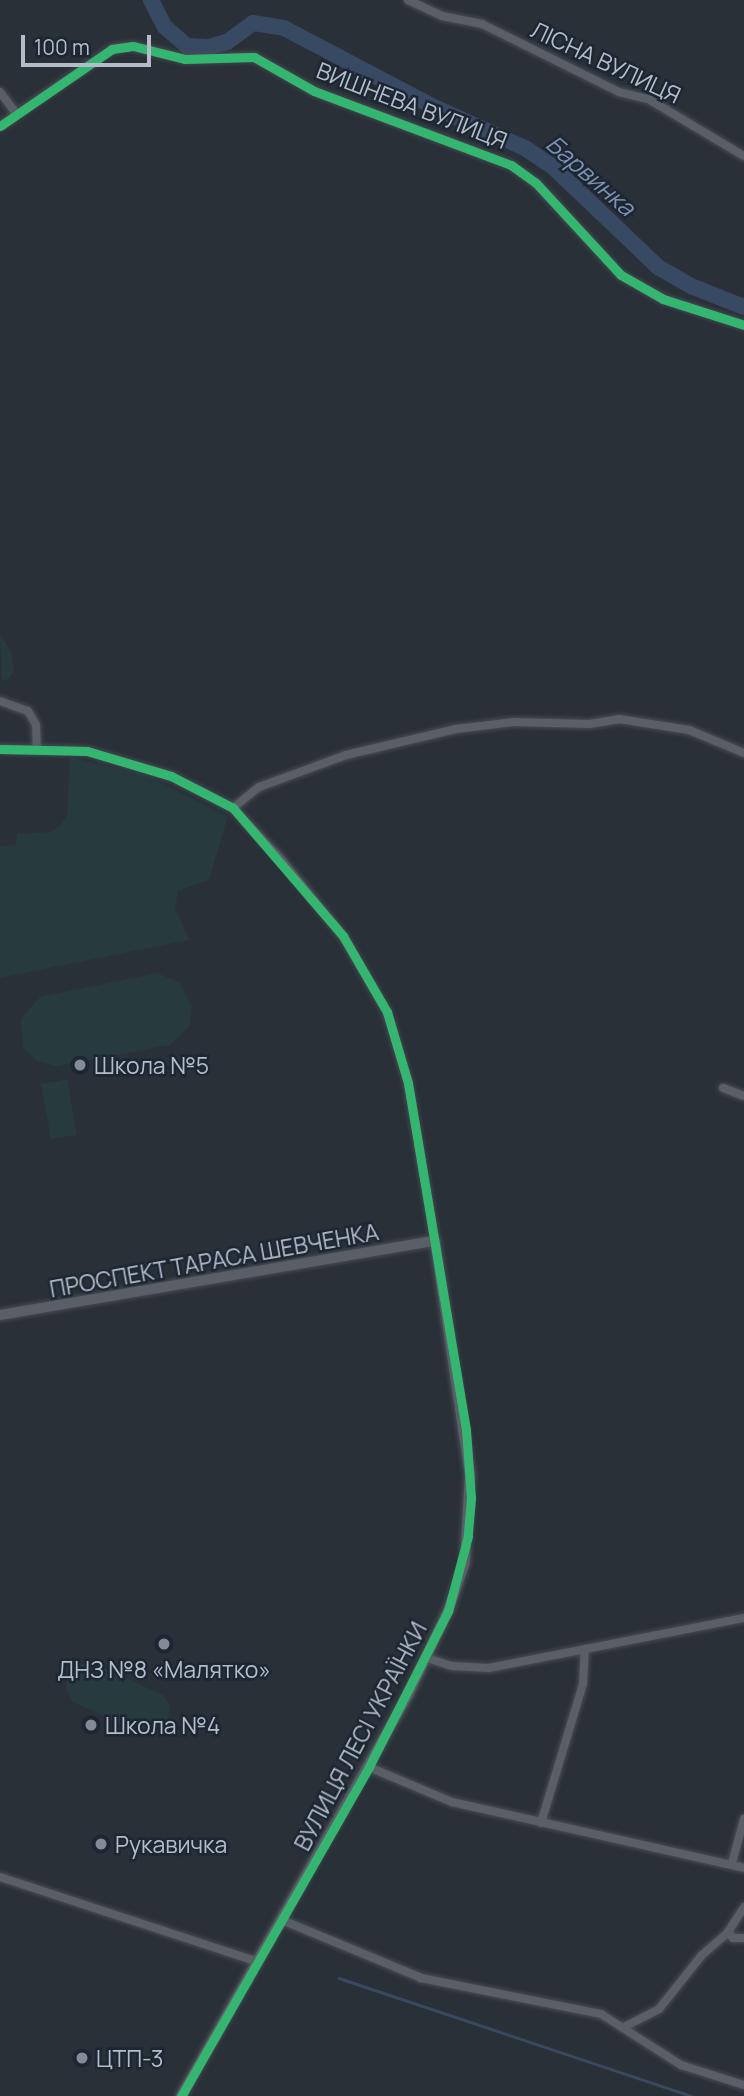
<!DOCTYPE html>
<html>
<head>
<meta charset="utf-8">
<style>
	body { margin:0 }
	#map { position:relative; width:744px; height:2096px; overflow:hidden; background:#2a3038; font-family:Manrope,sans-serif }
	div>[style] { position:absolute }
	.green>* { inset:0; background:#273a3e }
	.stream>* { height:2.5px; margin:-1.25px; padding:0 1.25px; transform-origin:1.25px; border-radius:1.25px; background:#384963 }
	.river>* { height:16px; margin:-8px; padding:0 8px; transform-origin:8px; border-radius:8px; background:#384963 }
	.roads { filter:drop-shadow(0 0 2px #484c53) drop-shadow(0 0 2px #484c53) }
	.minor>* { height:8px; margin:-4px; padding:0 4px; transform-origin:4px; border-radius:4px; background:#5a5e66 }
	.tertiary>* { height:10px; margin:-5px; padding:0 5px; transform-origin:5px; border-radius:5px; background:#5a5e66 }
	.cycleway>* { height:9px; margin:-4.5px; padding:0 4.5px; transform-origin:4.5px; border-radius:4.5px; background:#33b770 }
	.dots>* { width:19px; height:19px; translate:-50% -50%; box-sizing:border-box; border:4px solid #1d2633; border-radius:50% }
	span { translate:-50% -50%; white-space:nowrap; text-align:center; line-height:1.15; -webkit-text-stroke:5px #1d2633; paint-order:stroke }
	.street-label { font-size:23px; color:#b4bcc9 }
	.poi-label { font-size:23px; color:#b4bcc9 }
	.left { translate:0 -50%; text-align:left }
	.water-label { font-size:24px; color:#7c92b1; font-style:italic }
	.scale { position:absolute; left:21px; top:35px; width:130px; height:32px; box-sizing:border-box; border:4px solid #b4bcc9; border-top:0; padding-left:9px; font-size:21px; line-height:24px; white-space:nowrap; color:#b4bcc9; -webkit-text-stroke:5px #1d2633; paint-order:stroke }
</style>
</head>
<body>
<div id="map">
	<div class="green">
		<div style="clip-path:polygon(0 635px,11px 652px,14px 671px,9px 679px,2px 680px)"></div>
		<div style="clip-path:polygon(70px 757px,148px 776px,228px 816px,209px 880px,178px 891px,175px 908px,189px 940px,0 978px,0 846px,16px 845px,17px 834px,50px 832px,60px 826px,67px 815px)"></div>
		<div style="clip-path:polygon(157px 973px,179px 982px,192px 1007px,189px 1027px,170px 1045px,56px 1066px,37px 1061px,23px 1047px,21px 1019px,40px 997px)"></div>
		<div style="clip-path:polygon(67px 1079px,77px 1135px,51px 1139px,41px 1084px)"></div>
		<div style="clip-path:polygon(91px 1662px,163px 1695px,171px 1707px,165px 1728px,144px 1735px,73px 1702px,66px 1689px,67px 1675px,77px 1664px)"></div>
	</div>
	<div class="stream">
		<div style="left:339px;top:1978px;width:371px;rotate:18.5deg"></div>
	</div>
	<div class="river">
		<div style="left:151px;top:0;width:30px;rotate:63deg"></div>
		<div style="left:165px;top:27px;width:29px;rotate:41deg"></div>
		<div style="left:187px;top:46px;width:22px;rotate:3deg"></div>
		<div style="left:209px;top:47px;width:19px;rotate:-16deg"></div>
		<div style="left:227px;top:42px;width:32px;rotate:-36deg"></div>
		<div style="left:253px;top:23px;width:31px;rotate:9deg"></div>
		<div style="left:284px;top:28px;width:170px;rotate:27.8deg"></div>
		<div style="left:434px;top:107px;width:100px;rotate:24.3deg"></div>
		<div style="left:525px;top:148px;width:32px;rotate:34deg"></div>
		<div style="left:552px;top:166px;width:146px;rotate:43.6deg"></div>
		<div style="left:658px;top:267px;width:38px;rotate:30deg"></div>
		<div style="left:691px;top:286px;width:57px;rotate:21.6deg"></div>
	</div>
	<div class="roads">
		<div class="minor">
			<div style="left:408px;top:0;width:38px;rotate:25deg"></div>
			<div style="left:442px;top:16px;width:41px;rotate:11.3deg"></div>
			<div style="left:482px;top:24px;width:153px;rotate:26.4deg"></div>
			<div style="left:619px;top:92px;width:32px;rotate:14deg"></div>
			<div style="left:650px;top:100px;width:109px;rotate:30.8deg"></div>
			<div style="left:0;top:92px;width:26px;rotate:53deg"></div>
			<div style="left:0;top:126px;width:136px;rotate:-34.5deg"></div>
			<div style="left:112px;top:49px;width:21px;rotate:-8deg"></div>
			<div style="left:133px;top:46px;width:54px;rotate:14deg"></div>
			<div style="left:185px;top:59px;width:69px;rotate:-1.7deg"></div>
			<div style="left:254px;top:57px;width:69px;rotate:29.5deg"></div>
			<div style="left:314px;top:91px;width:210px;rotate:20.6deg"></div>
			<div style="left:511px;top:165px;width:31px;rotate:36deg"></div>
			<div style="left:536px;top:183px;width:125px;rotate:47.3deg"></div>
			<div style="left:621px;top:275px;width:48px;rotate:29.7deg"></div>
			<div style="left:663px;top:299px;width:85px;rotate:17.8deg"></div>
			<div style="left:0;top:701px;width:30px;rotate:20deg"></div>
			<div style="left:28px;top:711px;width:16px;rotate:60deg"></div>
			<div style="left:36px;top:725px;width:25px;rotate:88deg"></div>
			<div style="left:0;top:749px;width:87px;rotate:1.3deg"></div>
			<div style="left:87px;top:751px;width:88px;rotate:16.6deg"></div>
			<div style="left:171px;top:776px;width:70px;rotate:27.3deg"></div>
			<div style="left:233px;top:808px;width:69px;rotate:46.8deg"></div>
			<div style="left:280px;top:858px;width:100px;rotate:51.1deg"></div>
			<div style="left:343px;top:936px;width:88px;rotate:59.9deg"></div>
			<div style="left:387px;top:1012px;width:74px;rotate:73.5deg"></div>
			<div style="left:408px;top:1083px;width:160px;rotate:80.3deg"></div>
			<div style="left:233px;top:808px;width:33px;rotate:-39deg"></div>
			<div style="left:259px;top:787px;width:93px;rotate:-20.2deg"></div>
			<div style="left:346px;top:755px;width:113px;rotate:-13.3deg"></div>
			<div style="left:456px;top:729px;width:58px;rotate:-6.9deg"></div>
			<div style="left:514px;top:722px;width:75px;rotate:1.5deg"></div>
			<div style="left:589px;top:724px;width:30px;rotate:-9deg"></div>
			<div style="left:619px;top:719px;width:71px;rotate:8.9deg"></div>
			<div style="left:689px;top:730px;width:60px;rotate:22.7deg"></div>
			<div style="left:723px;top:1088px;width:22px;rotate:21deg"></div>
			<div style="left:427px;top:1658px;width:25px;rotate:18deg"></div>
			<div style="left:451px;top:1666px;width:38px;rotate:3deg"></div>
			<div style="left:489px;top:1668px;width:260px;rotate:-11.1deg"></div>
			<div style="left:369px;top:1767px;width:90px;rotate:22.9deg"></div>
			<div style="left:452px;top:1802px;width:299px;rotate:12.7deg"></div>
			<div style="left:541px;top:1823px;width:145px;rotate:-73.2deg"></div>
			<div style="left:583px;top:1684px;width:33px;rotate:-87deg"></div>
			<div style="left:732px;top:1863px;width:46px;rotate:-74.7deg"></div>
			<div style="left:0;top:1877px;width:272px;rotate:18.2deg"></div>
			<div style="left:282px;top:1920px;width:151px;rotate:22.6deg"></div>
			<div style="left:421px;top:1978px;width:184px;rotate:11.3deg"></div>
			<div style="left:601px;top:2014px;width:95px;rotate:32.5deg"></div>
			<div style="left:681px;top:2065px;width:66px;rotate:17.6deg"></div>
			<div style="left:728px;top:1932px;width:30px;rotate:-57deg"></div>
			<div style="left:626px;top:2026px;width:37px;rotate:-27deg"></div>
			<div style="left:659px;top:2009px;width:69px;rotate:-51.5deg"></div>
			<div style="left:702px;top:1955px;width:35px;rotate:-41deg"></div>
			<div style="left:728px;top:1932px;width:8px;rotate:50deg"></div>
			<div style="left:733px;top:1938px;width:11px"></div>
		</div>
		<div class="tertiary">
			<div style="left:0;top:1315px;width:441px;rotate:-9.7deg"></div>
			<div style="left:435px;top:1241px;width:236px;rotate:81.5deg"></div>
			<div style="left:470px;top:1474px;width:88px;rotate:93.3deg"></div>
			<div style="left:465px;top:1562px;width:52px;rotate:109.1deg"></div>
			<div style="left:448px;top:1611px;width:93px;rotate:115.5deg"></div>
			<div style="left:408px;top:1695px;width:461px;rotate:119.5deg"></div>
		</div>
	</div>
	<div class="cycleway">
		<div style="left:0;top:126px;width:136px;rotate:-34.5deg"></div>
		<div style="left:112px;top:49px;width:21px;rotate:-8deg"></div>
		<div style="left:133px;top:46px;width:54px;rotate:14deg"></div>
		<div style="left:185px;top:59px;width:69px;rotate:-1.7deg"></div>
		<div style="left:254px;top:57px;width:69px;rotate:29.5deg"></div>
		<div style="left:314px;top:91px;width:210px;rotate:20.6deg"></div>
		<div style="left:511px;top:165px;width:31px;rotate:36deg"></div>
		<div style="left:536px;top:183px;width:125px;rotate:47.3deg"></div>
		<div style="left:621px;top:275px;width:48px;rotate:29.7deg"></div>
		<div style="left:663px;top:299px;width:85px;rotate:17.8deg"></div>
		<div style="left:0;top:749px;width:87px;rotate:1.3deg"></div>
		<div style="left:87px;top:751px;width:88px;rotate:16.6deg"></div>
		<div style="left:171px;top:776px;width:70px;rotate:27.3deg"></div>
		<div style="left:233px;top:808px;width:169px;rotate:49.3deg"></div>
		<div style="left:343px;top:936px;width:88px;rotate:59.9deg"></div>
		<div style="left:387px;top:1012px;width:74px;rotate:73.5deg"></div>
		<div style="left:408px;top:1083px;width:352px;rotate:80.5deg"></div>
		<div style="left:466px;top:1430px;width:68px;rotate:85.8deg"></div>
		<div style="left:471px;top:1498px;width:38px;rotate:95deg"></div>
		<div style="left:468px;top:1536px;width:78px;rotate:104.9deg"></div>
		<div style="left:448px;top:1611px;width:175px;rotate:116.9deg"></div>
		<div style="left:369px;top:1767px;width:379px;rotate:119.7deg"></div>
	</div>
	<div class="dots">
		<div style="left:80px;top:1065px;background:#848b96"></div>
		<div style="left:164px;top:1644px;background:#848b96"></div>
		<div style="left:91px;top:1725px;background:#848b96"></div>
		<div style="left:101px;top:1844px;background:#848b96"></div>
		<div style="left:82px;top:2058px;background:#848b96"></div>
	</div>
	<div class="street-label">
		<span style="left:606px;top:62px;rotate:25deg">ЛІСНА ВУЛИЦЯ</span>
		<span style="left:412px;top:105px;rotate:21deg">ВИШНЕВА ВУЛИЦЯ</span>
		<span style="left:214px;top:1260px;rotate:-10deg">ПРОСПЕКТ ТАРАСА ШЕВЧЕНКА</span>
		<span style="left:360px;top:1736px;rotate:-62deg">ВУЛИЦЯ ЛЕСІ УКРАЇНКИ</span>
	</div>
	<div class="poi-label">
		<span class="left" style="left:94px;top:1065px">Школа №5</span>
		<span style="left:164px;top:1669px">ДНЗ №8 «Малятко»</span>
		<span class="left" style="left:105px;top:1725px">Школа №4</span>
		<span class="left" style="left:115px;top:1844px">Рукавичка</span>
		<span class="left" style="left:96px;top:2058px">ЦТП-3</span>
	</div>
	<div class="water-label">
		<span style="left:591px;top:175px;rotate:41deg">Барвинка</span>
	</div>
	<div class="scale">100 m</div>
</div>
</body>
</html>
